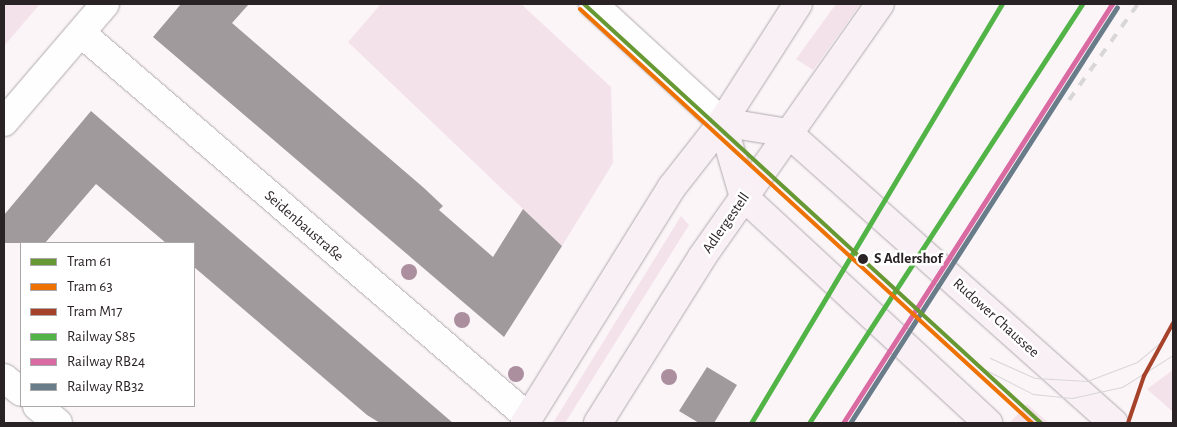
<!DOCTYPE html>
<html>
<head>
<meta charset="utf-8">
<style>
	body { margin:0 }
	#map { position:relative; width:1177px; height:427px; overflow:hidden; background:#fbf5f8; font-family:"Alegreya Sans",sans-serif }
	div>[style] { position:absolute }
	.green>* { inset:0; background:#f4e2ea }
	.building>* { inset:0; background:#a09a9d }
	.roads { filter:drop-shadow(0 0 1px #b0aaad) drop-shadow(0 0 1px #b0aaad) }
	.minor>* { height:28px; margin:-14px; padding:0 14px; transform-origin:14px; border-radius:14px; background:#fefefe }
	.major>* { height:28px; margin:-14px; padding:0 14px; transform-origin:14px; border-radius:14px; background:#f8f0f4 }
	.tram>* { height:1px; margin:-0.5px; padding:0 0.5px; transform-origin:0.5px; border-radius:0.5px; background:#d8d6d7 }
	.rail>* { height:4px; margin-top:-2px; transform-origin:0; background:repeating-linear-gradient(90deg,#d8d6d7 0 9px,transparent 0 18px) }
	.rail-1>* { height:5px; margin:-2.5px; padding:0 2.5px; transform-origin:2.5px; border-radius:2.5px; background:#52b447 }
	.rail-2>* { height:5px; margin:-2.5px; padding:0 2.5px; transform-origin:2.5px; border-radius:2.5px; background:#da6ba2 }
	.rail-3>* { height:5px; margin:-2.5px; padding:0 2.5px; transform-origin:2.5px; border-radius:2.5px; background:#697c8a }
	.tram-1>* { height:4px; margin:-2px; padding:0 2px; transform-origin:2px; border-radius:2px; background:#693 }
	.tram-2>* { height:4px; margin:-2px; padding:0 2px; transform-origin:2px; border-radius:2px; background:#ee7203 }
	.tram-3>* { height:4px; margin:-2px; padding:0 2px; transform-origin:2px; border-radius:2px; background:#a6422a }
	.trees>* { width:16px; height:16px; margin:-8px; border-radius:50%; background:#ab8f9e }
	.dots>* { width:14px; height:14px; translate:-50% -50%; box-sizing:border-box; border:2px solid #fff; border-radius:50% }
	span { translate:-50% -50%; white-space:nowrap; text-align:center; line-height:1.15; -webkit-text-stroke:5px #fff; paint-order:stroke }
	.street-label { font-size:15px; color:#2a2326 }
	.stop-label { font-size:15px; color:#2a2326; font-weight:700 }
	.left { translate:0 -50%; text-align:left }
	.frame { position:absolute; inset:0; border:5px solid #2a2326; pointer-events:none }
	.legend { position:absolute; left:20px; top:242px; width:175px; height:165px; box-sizing:border-box; background:#fff; border:1px solid #aaa7a8; margin:0; padding:6px 9px; list-style:none; font-size:15px; color:#2a2326 }
	.legend li { display:flex; align-items:center; gap:10px; height:25px }
	.legend b { width:25px; border:1px solid #aaa7a8 }
</style>
</head>
<body>
<div id="map">
	<div class="green">
		<div style="clip-path:polygon(4px 4px,40px 4px,4px 46px)"></div>
		<div style="clip-path:polygon(381px 4px,521px 4px,611px 87px,613px 163px,562px 246px,348px 42px)"></div>
		<div style="clip-path:polygon(836px 4px,860px 4px,813px 70px,796px 59px)"></div>
		<div style="clip-path:polygon(681px 216px,689px 225px,565px 423px,553px 423px)"></div>
		<div style="clip-path:polygon(1173px 370px,1173px 412px,1147px 389px)"></div>
		<div style="clip-path:polygon(1027px 404px,1049px 423px,1010px 423px)"></div>
	</div>
	<div class="building">
		<div style="clip-path:polygon(181px 4px,249px 4px,232px 23px,424px 188px,443px 206px,439px 210px,493px 257px,523px 209px,562px 246px,504px 337px,153px 37px)"></div>
		<div style="clip-path:polygon(91px 111px,181px 189px,453px 423px,380px 423px,367px 415px,194px 267px,194px 243px,166px 243px,96px 184px,45px 243px,4px 243px,4px 215px)"></div>
		<div style="clip-path:polygon(707px 367px,737px 385px,714px 423px,699px 423px,679px 411px)"></div>
	</div>
	<div class="roads">
		<div class="minor">
			<div style="left:593px;top:4px;width:175px;rotate:42.5deg"></div>
			<div style="left:81px;top:33px;width:589px;rotate:40.66deg"></div>
			<div style="left:4px;top:122px;width:155px;rotate:-49.4deg"></div>
			<div style="left:4px;top:378px;width:22px;rotate:39deg"></div>
			<div style="left:37px;top:406px;width:27px;rotate:39deg"></div>
		</div>
		<div class="major">
			<div style="left:722px;top:122px;width:78px;rotate:73.7deg"></div>
			<div style="left:744px;top:197px;width:333px;rotate:42.8deg"></div>
			<div style="left:722px;top:122px;width:67px;rotate:9.5deg"></div>
			<div style="left:788px;top:133px;width:436px;rotate:41.7deg"></div>
			<div style="left:525px;top:423px;width:278px;rotate:-58.1deg"></div>
			<div style="left:672px;top:187px;width:76px;rotate:-51.9deg"></div>
			<div style="left:719px;top:127px;width:146px;rotate:-57.3deg"></div>
			<div style="left:598px;top:423px;width:196px;rotate:-57.9deg"></div>
			<div style="left:702px;top:257px;width:309px;rotate:-54.9deg"></div>
		</div>
	</div>
	<div class="tram">
		<div style="left:990px;top:358px;width:49px;rotate:24deg"></div>
		<div style="left:1035px;top:378px;width:52px;rotate:3.3deg"></div>
		<div style="left:1087px;top:381px;width:53px;rotate:-20.8deg"></div>
		<div style="left:1137px;top:362px;width:31px;rotate:-40deg"></div>
		<div style="left:978px;top:366px;width:62px;rotate:27deg"></div>
		<div style="left:1033px;top:394px;width:39px;rotate:6deg"></div>
		<div style="left:1072px;top:398px;width:51px;rotate:-12.4deg"></div>
		<div style="left:1122px;top:387px;width:60px;rotate:-32.1deg"></div>
	</div>
	<div class="rail">
		<div style="left:1069px;top:100px;width:118px;rotate:-54.3deg"></div>
	</div>
	<div class="rail-1">
		<div style="left:751px;top:423px;width:488px;rotate:-59.1deg"></div>
		<div style="left:809px;top:423px;width:500px;rotate:-56.91deg"></div>
	</div>
	<div class="rail-2">
		<div style="left:843px;top:423px;width:498px;rotate:-57.3deg"></div>
	</div>
	<div class="rail-3">
		<div style="left:850px;top:423px;width:494px;rotate:-57.3deg"></div>
	</div>
	<div class="tram-1">
		<div style="left:584px;top:4px;width:620px;rotate:42.52deg"></div>
	</div>
	<div class="tram-2">
		<div style="left:580px;top:9px;width:613px;rotate:42.49deg"></div>
	</div>
	<div class="tram-3">
		<div style="left:1128px;top:423px;width:50px;rotate:-71.2deg"></div>
		<div style="left:1144px;top:376px;width:60px;rotate:-61.3deg"></div>
	</div>
	<div class="trees">
		<div style="left:409px;top:272px"></div>
		<div style="left:462px;top:320px"></div>
		<div style="left:516px;top:374px"></div>
		<div style="left:669px;top:377px"></div>
	</div>
	<div class="dots">
		<div style="left:863px;top:259px;background:#2a2326"></div>
	</div>
	<div class="street-label">
		<span style="left:726px;top:223px;rotate:-55deg">Adlergestell</span>
		<span style="left:304px;top:226px;rotate:41deg">Seidenbaustraße</span>
		<span style="left:996px;top:318px;rotate:42deg">Rudower Chaussee</span>
	</div>
	<div class="stop-label">
		<span class="left" style="left:874px;top:259px">S Adlershof</span>
	</div>
	<div class="frame"></div>
	<ul class="legend">
	<li><b style="height:6px;background:#693"></b>Tram 61</li>
	<li><b style="height:6px;background:#ee7203"></b>Tram 63</li>
	<li><b style="height:6px;background:#a6422a"></b>Tram M17</li>
	<li><b style="height:6px;background:#52b447"></b>Railway S85</li>
	<li><b style="height:6px;background:#da6ba2"></b>Railway RB24</li>
	<li><b style="height:6px;background:#697c8a"></b>Railway RB32</li>
	</ul>
</div>
</body>
</html>
